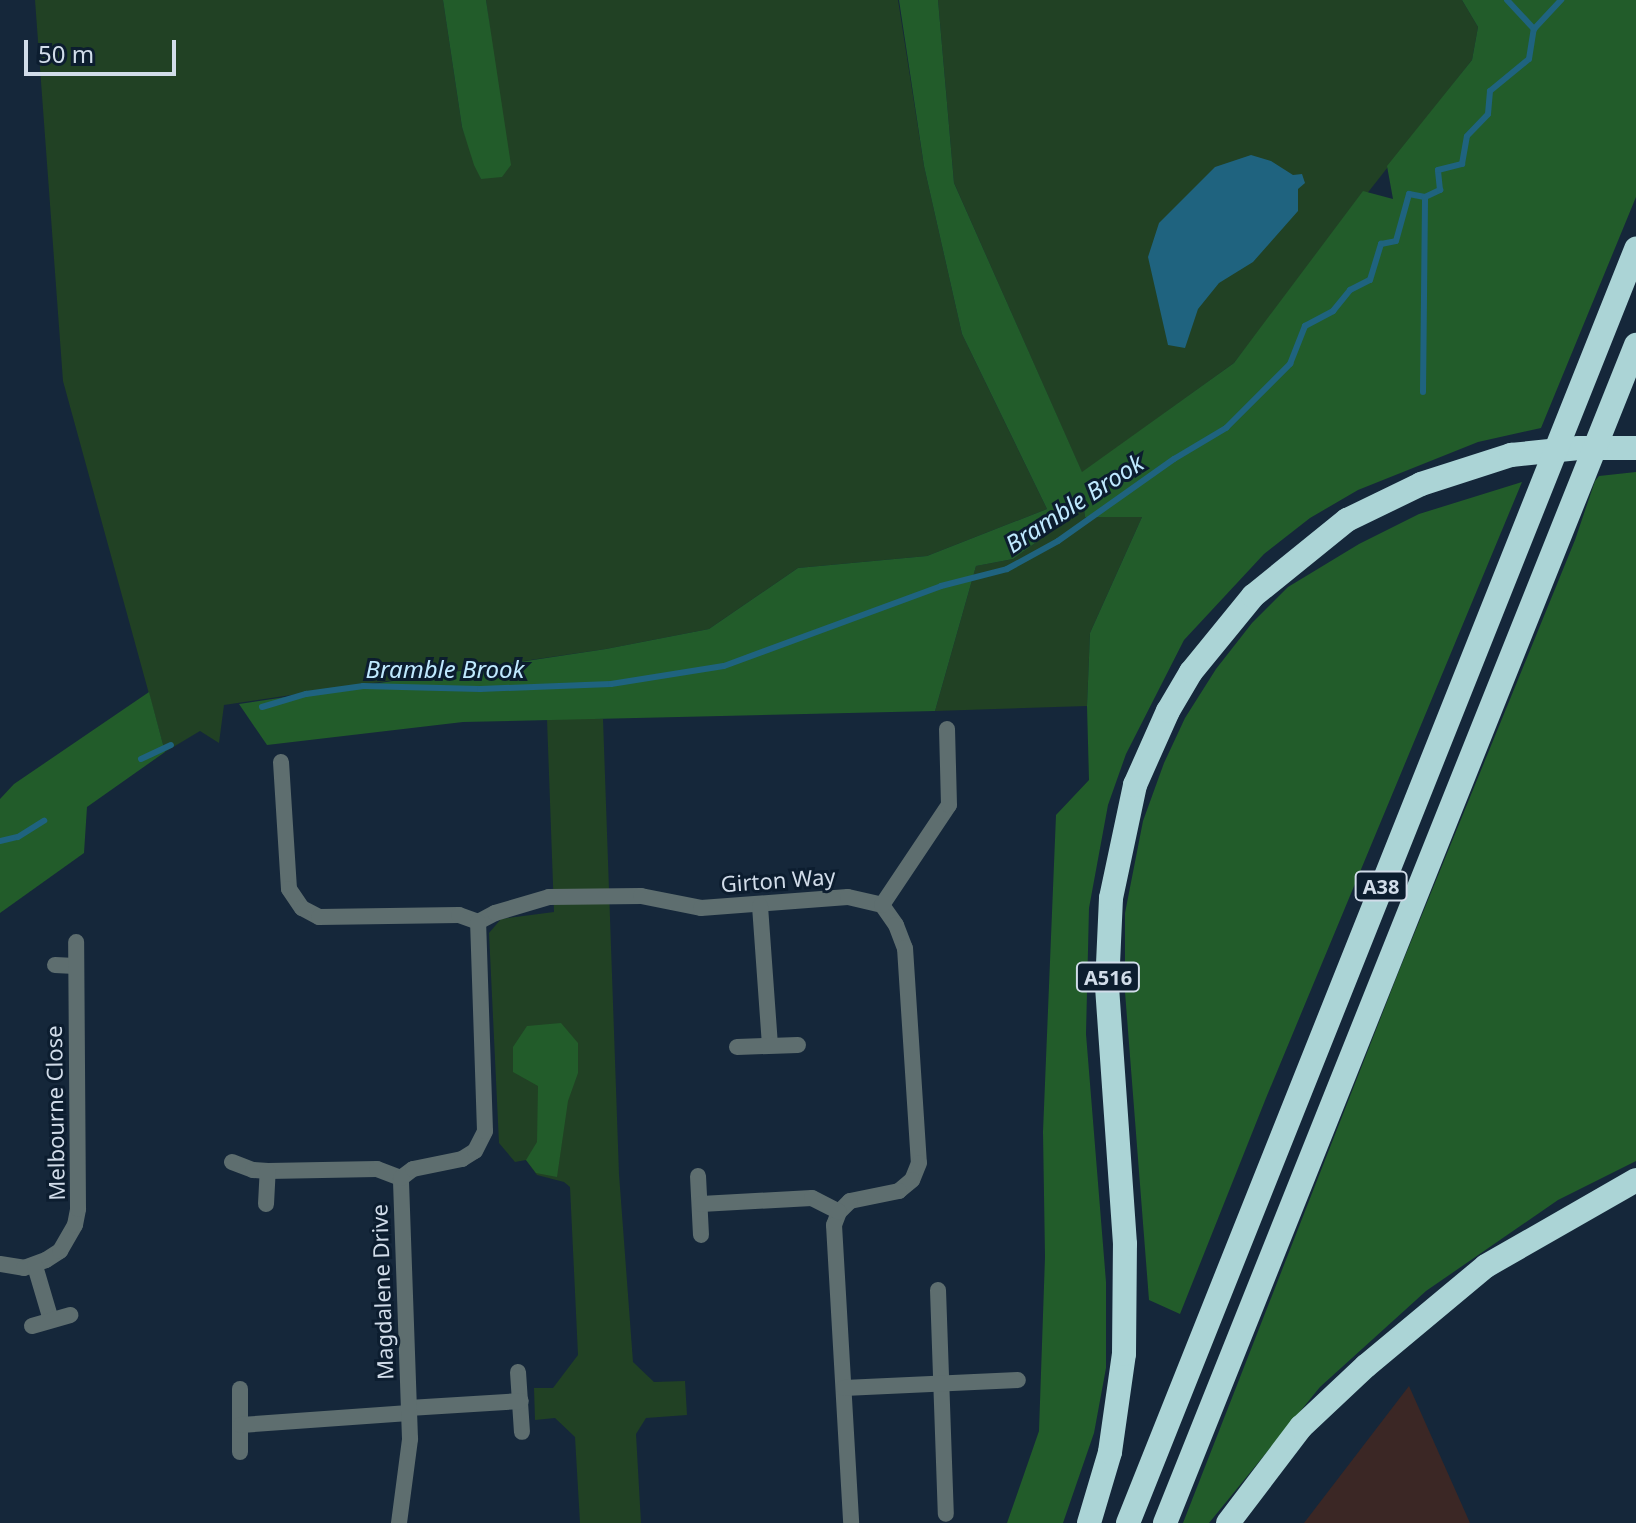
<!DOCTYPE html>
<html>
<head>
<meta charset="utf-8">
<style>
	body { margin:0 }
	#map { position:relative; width:1636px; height:1523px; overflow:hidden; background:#15273a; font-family:"Noto Sans",sans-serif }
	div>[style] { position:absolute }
	.education>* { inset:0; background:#3b2725 }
	.green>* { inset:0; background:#214124 }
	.forest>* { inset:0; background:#225c2a }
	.water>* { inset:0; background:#1f637f }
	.stream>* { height:6px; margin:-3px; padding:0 3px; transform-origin:3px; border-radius:3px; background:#1f637f }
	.street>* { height:16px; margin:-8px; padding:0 8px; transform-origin:8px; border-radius:8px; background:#5e6e6f }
	.highway>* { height:24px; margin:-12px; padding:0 12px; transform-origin:12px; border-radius:12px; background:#abd4d6 }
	span { translate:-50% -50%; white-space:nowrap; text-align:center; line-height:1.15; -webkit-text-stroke:6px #0c1d2f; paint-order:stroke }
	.shield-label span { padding:2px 6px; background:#0c1d2f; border:2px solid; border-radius:6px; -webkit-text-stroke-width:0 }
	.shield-label { font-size:20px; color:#d1dce9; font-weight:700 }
	.street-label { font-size:22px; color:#d1dce9 }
	.water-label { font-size:24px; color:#bfe9fe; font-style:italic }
	.scale { position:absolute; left:24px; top:40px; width:152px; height:36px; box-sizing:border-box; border:4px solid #d1dce9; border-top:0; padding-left:10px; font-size:24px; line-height:28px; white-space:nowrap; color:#d1dce9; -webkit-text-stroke:6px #0c1d2f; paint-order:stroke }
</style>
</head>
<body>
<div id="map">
	<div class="education">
		<div style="clip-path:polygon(1409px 1386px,1470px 1523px,1304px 1523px)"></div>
	</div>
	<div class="green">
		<div style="clip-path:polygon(35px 0,443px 0,462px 127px,481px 179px,496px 75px,486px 0,898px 0,924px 166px,962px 334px,1047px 509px,927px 556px,798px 568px,709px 629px,606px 649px,224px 705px,219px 743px,200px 731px,165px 752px,63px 381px)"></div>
		<div style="clip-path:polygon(938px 0,1462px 0,1478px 27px,1472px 60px,1234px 363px,1082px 473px,954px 183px)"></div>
		<div style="clip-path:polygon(1084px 508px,1085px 517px,1142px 517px,1090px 633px,1087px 706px,935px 711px,976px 566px,1013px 559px)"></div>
		<div style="clip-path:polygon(547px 719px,603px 719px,619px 1174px,633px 1362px,654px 1382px,685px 1381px,687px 1415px,646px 1418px,636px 1434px,641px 1523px,580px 1523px,575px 1437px,555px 1418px,535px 1420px,534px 1388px,553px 1388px,578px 1355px,570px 1187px,564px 1182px,537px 1175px,526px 1160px,515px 1162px,499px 1143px,489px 933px,501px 919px,554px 912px)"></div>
	</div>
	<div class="forest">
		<div style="clip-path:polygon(443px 0,486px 0,511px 165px,502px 177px,481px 179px,474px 165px,462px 127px)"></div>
		<div style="clip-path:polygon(899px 0,938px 0,954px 183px,1082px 472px,1234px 363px,1363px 191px,1393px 199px,1387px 166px,1472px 60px,1478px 27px,1462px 0,1636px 0,1636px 197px,1541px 428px,1478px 442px,1358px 490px,1310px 518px,1264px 554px,1184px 640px,1126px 754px,1108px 805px,1089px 908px,1086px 1034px,1106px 1282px,1106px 1368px,1094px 1433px,1063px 1523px,1007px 1523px,1039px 1431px,1045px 1257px,1043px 1132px,1056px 815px,1089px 780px,1087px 706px,1090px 633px,1142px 517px,1085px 517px,1084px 508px,1013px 559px,976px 566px,935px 711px,463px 722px,267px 745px,239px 704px,606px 649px,709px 629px,798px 568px,927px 556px,1047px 509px,962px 334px,924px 166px)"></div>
		<div style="clip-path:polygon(1636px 472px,1636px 1161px,1558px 1200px,1426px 1291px,1320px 1387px,1209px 1523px,1183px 1523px,1399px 971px,1575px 540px,1595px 481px,1599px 476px)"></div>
		<div style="clip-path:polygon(1522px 482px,1266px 1098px,1180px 1314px,1149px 1300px,1125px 992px,1125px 913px,1143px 821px,1164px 763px,1185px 718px,1216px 669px,1252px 623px,1288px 587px,1359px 544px,1419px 514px)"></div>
		<div style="clip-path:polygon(149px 692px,165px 752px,87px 807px,84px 853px,0 913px,0 799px,14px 784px)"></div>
		<div style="clip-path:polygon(561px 1023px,578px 1043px,578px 1073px,568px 1101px,557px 1177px,536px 1173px,526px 1160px,537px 1142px,538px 1086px,513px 1072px,513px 1047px,527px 1026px)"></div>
	</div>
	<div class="water">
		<div style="clip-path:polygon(1251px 155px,1271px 161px,1293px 175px,1302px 174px,1305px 183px,1298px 189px,1298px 211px,1253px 262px,1219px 283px,1198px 309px,1185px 348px,1168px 345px,1148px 257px,1159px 223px,1215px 167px)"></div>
	</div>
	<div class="stream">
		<div style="left:1507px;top:0;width:40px;rotate:47deg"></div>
		<div style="left:1423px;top:392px;width:195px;rotate:-89.4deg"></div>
		<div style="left:262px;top:707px;width:46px;rotate:-16.5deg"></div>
		<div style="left:306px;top:694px;width:58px;rotate:-8deg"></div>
		<div style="left:363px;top:686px;width:117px;rotate:1.5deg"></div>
		<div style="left:480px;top:689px;width:131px;rotate:-2.2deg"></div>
		<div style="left:611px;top:684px;width:114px;rotate:-9.1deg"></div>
		<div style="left:724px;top:666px;width:231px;rotate:-20.2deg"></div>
		<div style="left:941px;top:586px;width:68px;rotate:-14.4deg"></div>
		<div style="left:1007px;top:569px;width:58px;rotate:-28.8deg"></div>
		<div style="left:1058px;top:541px;width:142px;rotate:-35.3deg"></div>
		<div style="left:1174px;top:459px;width:61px;rotate:-30.8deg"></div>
		<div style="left:1226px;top:428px;width:91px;rotate:-45deg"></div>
		<div style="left:1290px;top:364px;width:41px;rotate:-68.5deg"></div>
		<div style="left:1305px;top:326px;width:32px;rotate:-28deg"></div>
		<div style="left:1333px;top:311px;width:27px;rotate:-51deg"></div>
		<div style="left:1350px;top:290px;width:22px;rotate:-27deg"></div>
		<div style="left:1370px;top:280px;width:38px;rotate:-73deg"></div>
		<div style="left:1381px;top:244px;width:15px;rotate:-11deg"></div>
		<div style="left:1396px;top:241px;width:49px;rotate:-74.5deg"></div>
		<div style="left:1409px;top:194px;width:16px;rotate:11deg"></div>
		<div style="left:1425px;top:197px;width:17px;rotate:-25deg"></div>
		<div style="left:1440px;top:190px;width:20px;rotate:-96deg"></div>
		<div style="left:1438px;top:170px;width:25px;rotate:-14deg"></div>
		<div style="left:1462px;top:164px;width:28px;rotate:-80deg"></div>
		<div style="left:1467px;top:136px;width:30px;rotate:-46deg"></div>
		<div style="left:1488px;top:114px;width:23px;rotate:-85deg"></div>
		<div style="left:1490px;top:91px;width:50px;rotate:-39.4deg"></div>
		<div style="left:1529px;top:59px;width:30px;rotate:-81deg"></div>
		<div style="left:1534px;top:29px;width:40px;rotate:-47deg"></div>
		<div style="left:141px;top:759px;width:33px;rotate:-25deg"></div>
		<div style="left:0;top:841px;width:18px;rotate:-13deg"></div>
		<div style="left:18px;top:837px;width:31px;rotate:-32deg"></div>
	</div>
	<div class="street">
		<div style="left:281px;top:762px;width:127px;rotate:86.4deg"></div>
		<div style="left:289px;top:889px;width:23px;rotate:56deg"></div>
		<div style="left:302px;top:908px;width:19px;rotate:28deg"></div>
		<div style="left:319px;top:917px;width:140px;rotate:-0.8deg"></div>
		<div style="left:459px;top:915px;width:20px;rotate:20deg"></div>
		<div style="left:478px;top:922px;width:19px;rotate:-28deg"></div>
		<div style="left:495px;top:913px;width:56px;rotate:-16.5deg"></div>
		<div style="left:549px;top:897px;width:92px;rotate:-0.6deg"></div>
		<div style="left:641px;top:896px;width:61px;rotate:11.3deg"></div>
		<div style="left:701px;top:908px;width:147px;rotate:-4.3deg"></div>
		<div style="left:848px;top:897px;width:35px;rotate:13deg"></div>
		<div style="left:882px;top:905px;width:24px;rotate:55deg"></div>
		<div style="left:896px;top:925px;width:25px;rotate:69deg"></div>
		<div style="left:905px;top:948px;width:215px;rotate:86.3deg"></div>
		<div style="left:919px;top:1163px;width:18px;rotate:112deg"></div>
		<div style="left:912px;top:1180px;width:17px;rotate:140deg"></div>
		<div style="left:899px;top:1191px;width:50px;rotate:168.5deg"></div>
		<div style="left:850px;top:1201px;width:16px;rotate:135deg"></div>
		<div style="left:839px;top:1212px;width:14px;rotate:111deg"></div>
		<div style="left:834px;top:1225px;width:298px;rotate:86.7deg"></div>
		<div style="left:882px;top:905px;width:120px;rotate:-56.2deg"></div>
		<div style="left:949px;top:805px;width:76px;rotate:-91.5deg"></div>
		<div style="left:760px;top:906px;width:139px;rotate:85.9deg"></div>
		<div style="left:55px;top:965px;width:20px;rotate:3deg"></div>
		<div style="left:737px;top:1047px;width:61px;rotate:-1.9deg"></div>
		<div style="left:232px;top:1162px;width:22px;rotate:21deg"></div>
		<div style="left:253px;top:1170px;width:15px;rotate:4deg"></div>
		<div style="left:268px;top:1171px;width:109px;rotate:-1.1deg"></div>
		<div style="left:377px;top:1169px;width:26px;rotate:21deg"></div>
		<div style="left:698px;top:1176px;width:59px;rotate:87.1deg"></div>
		<div style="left:266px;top:1204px;width:33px;rotate:-87deg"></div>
		<div style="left:701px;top:1204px;width:111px;rotate:-3.1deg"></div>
		<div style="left:812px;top:1198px;width:30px;rotate:27deg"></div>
		<div style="left:0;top:1264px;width:24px;rotate:9deg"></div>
		<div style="left:24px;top:1268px;width:23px;rotate:-20deg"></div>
		<div style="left:46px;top:1260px;width:17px;rotate:-33deg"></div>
		<div style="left:60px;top:1251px;width:30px;rotate:-60deg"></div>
		<div style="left:75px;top:1225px;width:16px;rotate:-79deg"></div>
		<div style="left:78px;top:1209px;width:267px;rotate:-90.4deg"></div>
		<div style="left:35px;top:1266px;width:56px;rotate:73.5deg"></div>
		<div style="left:938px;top:1290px;width:224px;rotate:88deg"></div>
		<div style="left:32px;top:1326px;width:40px;rotate:-16deg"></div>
		<div style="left:518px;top:1372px;width:60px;rotate:86.2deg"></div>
		<div style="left:844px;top:1388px;width:174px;rotate:-2.6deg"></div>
		<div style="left:240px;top:1389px;width:63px;rotate:90deg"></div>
		<div style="left:409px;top:1408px;width:112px;rotate:-3.6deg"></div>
		<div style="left:241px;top:1425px;width:168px;rotate:-4.1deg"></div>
		<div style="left:399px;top:1523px;width:85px;rotate:-82.5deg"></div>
		<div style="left:410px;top:1439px;width:261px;rotate:-92deg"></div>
		<div style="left:401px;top:1178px;width:15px;rotate:-37deg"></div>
		<div style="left:413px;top:1169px;width:50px;rotate:-11.5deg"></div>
		<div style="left:462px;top:1159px;width:15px;rotate:-32deg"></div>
		<div style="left:475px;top:1151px;width:22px;rotate:-63deg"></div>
		<div style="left:485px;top:1131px;width:209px;rotate:-91.9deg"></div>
	</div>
	<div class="highway">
		<div style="left:1089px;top:1523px;width:74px;rotate:-73.5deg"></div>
		<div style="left:1110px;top:1452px;width:99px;rotate:-81.9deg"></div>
		<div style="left:1124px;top:1354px;width:110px;rotate:-89.5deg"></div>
		<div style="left:1125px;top:1244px;width:259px;rotate:-94deg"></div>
		<div style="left:1107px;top:986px;width:88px;rotate:-87.4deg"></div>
		<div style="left:1111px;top:898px;width:116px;rotate:-78deg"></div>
		<div style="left:1135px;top:785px;width:81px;rotate:-66deg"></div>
		<div style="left:1168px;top:711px;width:45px;rotate:-59.5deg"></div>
		<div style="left:1191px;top:672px;width:98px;rotate:-50.8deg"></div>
		<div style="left:1253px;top:596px;width:121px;rotate:-39deg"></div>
		<div style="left:1347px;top:520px;width:82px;rotate:-25.9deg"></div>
		<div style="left:1421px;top:484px;width:95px;rotate:-17.9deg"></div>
		<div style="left:1511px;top:455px;width:68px;rotate:-5.9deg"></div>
		<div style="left:1579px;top:448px;width:57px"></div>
		<div style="left:1128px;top:1523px;width:1372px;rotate:-68.26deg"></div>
		<div style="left:1165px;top:1523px;width:1269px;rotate:-68.21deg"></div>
		<div style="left:1228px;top:1523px;width:121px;rotate:-52.8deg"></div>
		<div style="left:1301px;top:1427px;width:89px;rotate:-43.2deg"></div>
		<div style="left:1366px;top:1366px;width:156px;rotate:-39.8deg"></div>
		<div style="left:1486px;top:1266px;width:173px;rotate:-29.8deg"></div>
	</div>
	<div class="shield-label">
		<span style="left:1381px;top:886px">A38</span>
		<span style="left:1108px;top:977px">A516</span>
	</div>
	<div class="street-label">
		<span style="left:778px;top:880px;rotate:-4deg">Girton Way</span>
		<span style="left:55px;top:1113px;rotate:-91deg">Melbourne Close</span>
		<span style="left:382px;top:1292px;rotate:-92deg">Magdalene Drive</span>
	</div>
	<div class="water-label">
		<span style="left:1074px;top:503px;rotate:-33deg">Bramble Brook</span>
		<span style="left:445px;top:669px">Bramble Brook</span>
	</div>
	<div class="scale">50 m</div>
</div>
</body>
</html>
